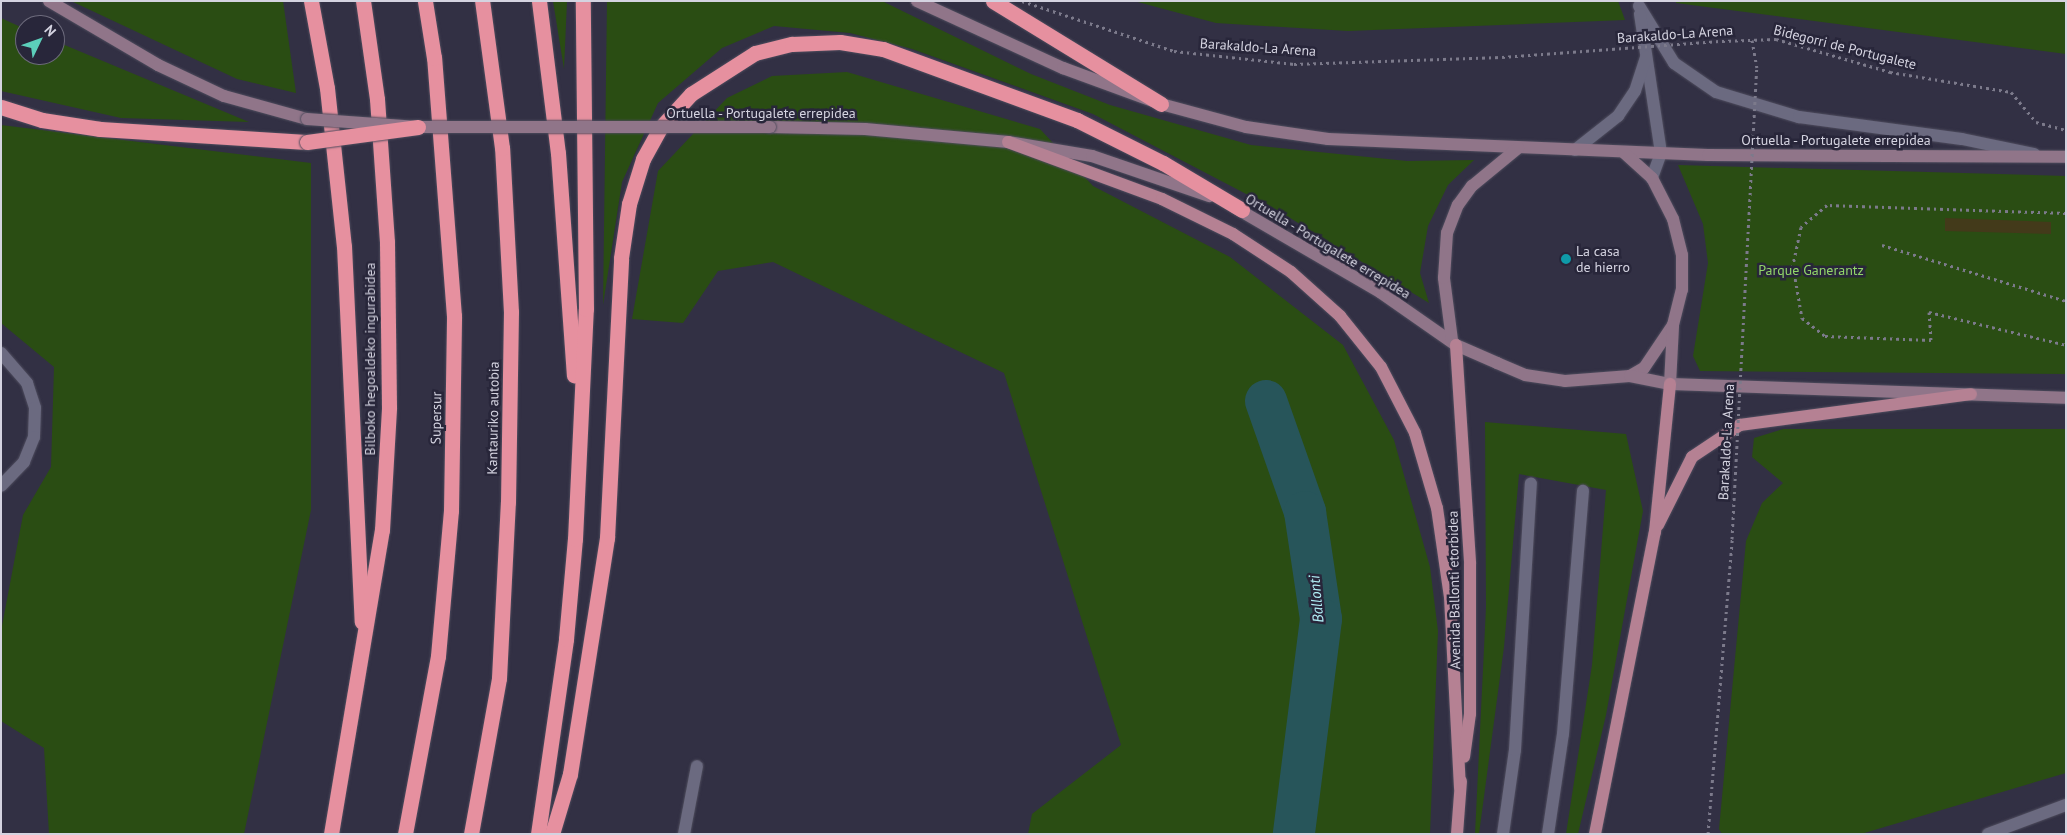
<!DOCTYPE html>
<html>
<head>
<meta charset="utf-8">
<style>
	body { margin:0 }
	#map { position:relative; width:2067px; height:835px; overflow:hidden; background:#323044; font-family:"PT Sans",sans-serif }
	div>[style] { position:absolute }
	.green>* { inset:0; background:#2a4d13 }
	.sand>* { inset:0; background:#433a1a }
	.river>* { height:42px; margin:-21px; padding:0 21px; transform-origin:21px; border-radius:21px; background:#27555a }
	.path>* { height:3px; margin-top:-1.5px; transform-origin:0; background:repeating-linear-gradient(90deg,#7c7a8b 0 2.5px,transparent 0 6.5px) }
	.roads { filter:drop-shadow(0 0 1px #4e4c5d) drop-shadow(0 0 1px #4e4c5d) }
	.lane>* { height:12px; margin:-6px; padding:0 6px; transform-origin:6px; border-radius:6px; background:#6b6a80 }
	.street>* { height:12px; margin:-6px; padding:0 6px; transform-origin:6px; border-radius:6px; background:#6b6a80 }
	.secondary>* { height:12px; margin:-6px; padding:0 6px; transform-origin:6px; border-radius:6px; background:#907589 }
	.primary>* { height:12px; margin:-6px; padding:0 6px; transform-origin:6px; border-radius:6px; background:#b58193 }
	.highway>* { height:15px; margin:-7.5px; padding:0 7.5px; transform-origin:7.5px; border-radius:7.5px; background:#e6909f }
	.path-bridge>* { height:3px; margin-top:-1.5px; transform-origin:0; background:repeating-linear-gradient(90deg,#7c7a8b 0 2.5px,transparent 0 6.5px) }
	.bridges { filter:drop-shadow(0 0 1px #4e4c5d) drop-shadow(0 0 1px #4e4c5d) }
	.secondary-bridge>* { height:12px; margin:-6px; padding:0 6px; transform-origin:6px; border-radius:6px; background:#907589 }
	.highway-bridge>* { height:15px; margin:-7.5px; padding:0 7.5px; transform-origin:7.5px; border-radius:7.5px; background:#e6909f }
	.dots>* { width:14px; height:14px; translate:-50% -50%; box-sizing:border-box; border:2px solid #28263a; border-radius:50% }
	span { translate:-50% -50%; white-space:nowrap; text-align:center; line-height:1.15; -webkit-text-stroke:5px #28263a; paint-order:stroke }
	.street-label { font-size:14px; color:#d4d3e0 }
	.poi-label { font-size:14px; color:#d4d3e0 }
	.left { translate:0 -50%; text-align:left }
	.park-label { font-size:14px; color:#92d66a }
	.water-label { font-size:15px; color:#b1eff6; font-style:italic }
	.frame { position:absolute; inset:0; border:2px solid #d4d3e0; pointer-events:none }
	.north { position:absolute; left:15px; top:15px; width:50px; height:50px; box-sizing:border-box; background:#28263a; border:1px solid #6d6b7c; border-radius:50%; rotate:48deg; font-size:14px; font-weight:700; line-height:20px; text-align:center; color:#d4d3e0 }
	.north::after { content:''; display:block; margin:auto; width:18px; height:22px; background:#5cceba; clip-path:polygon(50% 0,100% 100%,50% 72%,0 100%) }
</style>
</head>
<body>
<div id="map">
	<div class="green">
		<div style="clip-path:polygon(71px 1px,283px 1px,296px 93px,237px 79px)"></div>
		<div style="clip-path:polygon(553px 1px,567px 1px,564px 69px)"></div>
		<div style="clip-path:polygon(607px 1px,882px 1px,1031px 74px,1110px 105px,1251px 145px,1407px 161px,1474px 160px,1448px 185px,1428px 226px,1420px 273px,1429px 303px,1277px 210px,1093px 114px,912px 49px,850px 33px,774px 26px,722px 48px,658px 103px,622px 182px,603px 305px)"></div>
		<div style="clip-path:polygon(1134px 1px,1618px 1px,1625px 20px,1348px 31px,1216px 23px)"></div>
		<div style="clip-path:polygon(1676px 1px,2066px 1px,2066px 54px,1676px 3px)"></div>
		<div style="clip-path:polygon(1px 18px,25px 29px,25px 55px,55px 55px,55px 41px,249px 122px,121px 118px,1px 91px)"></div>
		<div style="clip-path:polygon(847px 72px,1040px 129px,1093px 186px,1230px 257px,1343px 345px,1394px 440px,1430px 567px,1438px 631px,1430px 834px,1028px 834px,1032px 814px,1121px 745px,1004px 373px,773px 262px,718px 271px,683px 323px,632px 319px,658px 171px,727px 98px,772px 76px)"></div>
		<div style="clip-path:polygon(1px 125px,311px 163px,311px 510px,244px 834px,49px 834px,44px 748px,1px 721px,1px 631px,23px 515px,51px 467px,54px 367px,1px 323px)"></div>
		<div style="clip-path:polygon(1678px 165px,2066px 176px,2066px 374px,1700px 371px,1693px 356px,1708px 263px,1703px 224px)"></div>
		<div style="clip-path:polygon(1485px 422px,1626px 434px,1643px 511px,1606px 715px,1578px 834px,1566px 834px,1592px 665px,1606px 490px,1519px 474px,1504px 647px,1479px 834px,1475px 834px,1486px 607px)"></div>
		<div style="clip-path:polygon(1783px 429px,2066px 429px,2066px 773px,1861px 834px,1722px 834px,1719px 829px,1746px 541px,1762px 503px,1783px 483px,1752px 457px,1754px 438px)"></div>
	</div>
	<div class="sand">
		<div style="clip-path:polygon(1945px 218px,2051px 222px,2051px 234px,1945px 231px)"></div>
	</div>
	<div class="river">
		<div style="left:1266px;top:401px;width:118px;rotate:70.6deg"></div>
		<div style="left:1305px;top:512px;width:108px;rotate:81.5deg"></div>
		<div style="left:1321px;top:619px;width:217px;rotate:97.2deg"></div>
	</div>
	<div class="path">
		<div style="left:1752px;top:40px;width:28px;rotate:80deg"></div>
		<div style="left:1722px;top:41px;width:54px;rotate:-2.1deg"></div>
		<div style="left:1776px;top:39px;width:119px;rotate:16.1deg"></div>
		<div style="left:1890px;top:72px;width:123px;rotate:9.4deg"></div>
		<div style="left:2011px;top:92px;width:39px;rotate:50deg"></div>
		<div style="left:2036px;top:122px;width:31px;rotate:15deg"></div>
		<div style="left:2066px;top:213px;width:239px;rotate:-178.1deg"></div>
		<div style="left:1827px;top:205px;width:34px;rotate:140deg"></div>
		<div style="left:1801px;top:227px;width:40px;rotate:102deg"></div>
		<div style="left:1793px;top:266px;width:53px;rotate:80.2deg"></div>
		<div style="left:1802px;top:318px;width:29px;rotate:38deg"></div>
		<div style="left:1825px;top:336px;width:106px;rotate:2.2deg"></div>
		<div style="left:1931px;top:340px;width:28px;rotate:-94deg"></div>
		<div style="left:1929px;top:312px;width:141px;rotate:13.5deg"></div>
		<div style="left:1882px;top:245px;width:192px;rotate:16.9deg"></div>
		<div style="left:1708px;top:834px;width:296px;rotate:-85.3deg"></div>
	</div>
	<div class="roads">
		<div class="lane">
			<div style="left:1px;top:353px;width:40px;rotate:49deg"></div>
			<div style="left:27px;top:383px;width:26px;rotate:72deg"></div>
			<div style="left:35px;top:408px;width:29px;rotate:92deg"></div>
			<div style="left:34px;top:437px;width:27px;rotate:112deg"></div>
			<div style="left:24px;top:462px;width:33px;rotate:134deg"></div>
			<div style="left:684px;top:834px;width:69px;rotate:-79.2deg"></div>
			<div style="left:1503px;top:834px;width:85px;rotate:-81.9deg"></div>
			<div style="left:1515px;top:750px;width:267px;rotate:-86.6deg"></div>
			<div style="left:1548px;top:834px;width:101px;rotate:-81.5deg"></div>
			<div style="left:1563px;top:734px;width:244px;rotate:-85.3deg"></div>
		</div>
		<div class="street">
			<div style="left:1639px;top:6px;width:67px;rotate:58.4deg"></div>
			<div style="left:1674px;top:63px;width:51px;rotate:34.6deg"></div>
			<div style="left:1716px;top:92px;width:87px;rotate:16.8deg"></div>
			<div style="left:1799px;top:117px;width:164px;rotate:7.7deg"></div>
			<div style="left:1962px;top:139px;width:74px;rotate:11.8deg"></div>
			<div style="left:1640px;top:14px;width:141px;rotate:81.4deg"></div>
			<div style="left:1661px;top:153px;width:27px;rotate:110deg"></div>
			<div style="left:1575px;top:150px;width:55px;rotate:-38.3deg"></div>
			<div style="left:1618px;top:116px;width:30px;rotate:-56deg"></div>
			<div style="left:1635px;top:91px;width:36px;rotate:-72deg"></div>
			<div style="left:1988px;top:834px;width:83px;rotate:-20.4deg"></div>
		</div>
		<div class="secondary">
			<div style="left:49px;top:1px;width:126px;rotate:30.4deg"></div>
			<div style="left:158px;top:65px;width:73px;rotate:25.2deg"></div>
			<div style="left:224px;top:96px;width:86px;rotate:15.5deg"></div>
			<div style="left:917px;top:1px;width:161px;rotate:24.7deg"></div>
			<div style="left:1063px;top:68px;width:104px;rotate:20.2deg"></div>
			<div style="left:1161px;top:104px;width:88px;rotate:15.1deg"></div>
			<div style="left:1246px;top:127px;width:83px;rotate:8.3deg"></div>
			<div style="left:1328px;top:139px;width:380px;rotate:2.4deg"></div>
			<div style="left:1708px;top:155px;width:358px;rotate:0.3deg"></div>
			<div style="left:770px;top:127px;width:95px;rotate:1.2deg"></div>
			<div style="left:865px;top:129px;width:144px;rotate:5.2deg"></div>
			<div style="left:1008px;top:142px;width:85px;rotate:9.5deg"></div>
			<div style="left:1092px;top:156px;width:124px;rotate:18.9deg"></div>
			<div style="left:1234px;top:207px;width:169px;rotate:30.2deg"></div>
			<div style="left:1380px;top:292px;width:93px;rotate:34.9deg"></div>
			<div style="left:1456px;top:345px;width:45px;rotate:23.7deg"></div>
			<div style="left:1497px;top:363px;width:30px;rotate:23deg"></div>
			<div style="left:1525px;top:375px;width:40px;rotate:8.5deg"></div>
			<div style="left:1565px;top:381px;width:65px;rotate:-4.4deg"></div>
			<div style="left:1630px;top:376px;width:16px;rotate:-30deg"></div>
			<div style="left:1644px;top:368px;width:52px;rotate:-56deg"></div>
			<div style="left:1673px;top:325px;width:36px;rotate:-76deg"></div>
			<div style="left:1682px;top:290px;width:35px;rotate:-90deg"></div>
			<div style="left:1682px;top:255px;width:37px;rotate:-104deg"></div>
			<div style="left:1673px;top:219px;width:46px;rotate:-117.1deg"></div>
			<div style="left:1652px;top:178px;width:39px;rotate:-138deg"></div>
			<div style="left:1452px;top:340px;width:63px;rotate:-97.4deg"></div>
			<div style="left:1444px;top:278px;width:45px;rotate:-86.2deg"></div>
			<div style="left:1447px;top:233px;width:30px;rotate:-69deg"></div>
			<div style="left:1458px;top:205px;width:24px;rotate:-54deg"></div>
			<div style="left:1472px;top:186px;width:60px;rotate:-39.6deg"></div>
			<div style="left:1630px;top:376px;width:41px;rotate:11.3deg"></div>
			<div style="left:1670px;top:384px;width:396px;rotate:2deg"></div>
			<div style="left:1670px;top:384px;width:58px;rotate:-87deg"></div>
		</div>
		<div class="primary">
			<div style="left:1008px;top:142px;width:164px;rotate:20.3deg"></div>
			<div style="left:1162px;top:199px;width:79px;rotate:26.2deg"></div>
			<div style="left:1233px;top:234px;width:69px;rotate:33.2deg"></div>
			<div style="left:1291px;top:272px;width:66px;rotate:41.9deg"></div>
			<div style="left:1340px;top:316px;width:65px;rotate:51.2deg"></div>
			<div style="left:1381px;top:367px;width:74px;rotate:62.7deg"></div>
			<div style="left:1415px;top:433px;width:78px;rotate:73.7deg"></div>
			<div style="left:1437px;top:508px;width:90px;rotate:81.7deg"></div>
			<div style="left:1450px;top:597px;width:191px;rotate:87deg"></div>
			<div style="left:1456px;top:345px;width:219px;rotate:86.3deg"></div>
			<div style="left:1470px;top:564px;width:150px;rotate:90deg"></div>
			<div style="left:1470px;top:714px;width:43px;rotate:97.9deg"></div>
			<div style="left:1658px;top:525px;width:76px;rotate:-63.4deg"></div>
			<div style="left:1692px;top:457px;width:58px;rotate:-33.7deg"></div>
			<div style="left:1740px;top:425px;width:233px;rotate:-7.6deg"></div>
			<div style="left:1457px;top:834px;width:53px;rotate:-85.7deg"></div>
			<div style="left:1595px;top:834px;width:308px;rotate:-78.8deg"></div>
			<div style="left:1655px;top:532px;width:149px;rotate:-84.2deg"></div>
		</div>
		<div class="highway">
			<div style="left:311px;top:1px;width:88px;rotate:79.6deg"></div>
			<div style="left:327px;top:88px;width:159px;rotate:83.9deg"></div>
			<div style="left:344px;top:246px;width:376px;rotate:87.3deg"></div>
			<div style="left:539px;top:1px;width:153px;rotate:82.9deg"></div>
			<div style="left:558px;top:153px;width:223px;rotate:85.9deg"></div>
			<div style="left:993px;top:1px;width:197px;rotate:31.5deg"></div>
			<div style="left:1px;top:107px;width:43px;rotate:17.6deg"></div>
			<div style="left:42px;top:120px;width:59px;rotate:8.8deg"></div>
			<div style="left:100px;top:129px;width:207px;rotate:3.6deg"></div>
			<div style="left:331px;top:834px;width:308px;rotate:-80.5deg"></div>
			<div style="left:382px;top:530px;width:123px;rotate:-86.7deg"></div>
			<div style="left:389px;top:407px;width:165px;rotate:-90.7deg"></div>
			<div style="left:387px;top:242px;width:143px;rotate:-94deg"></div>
			<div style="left:377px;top:99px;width:99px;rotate:-98.1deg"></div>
			<div style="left:405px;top:834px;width:181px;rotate:-79.5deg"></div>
			<div style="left:438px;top:656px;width:146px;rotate:-84.9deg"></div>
			<div style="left:451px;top:511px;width:195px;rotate:-89.1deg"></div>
			<div style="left:454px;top:316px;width:259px;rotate:-94.4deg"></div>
			<div style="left:434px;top:58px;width:58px;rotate:-99deg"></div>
			<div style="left:471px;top:834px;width:158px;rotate:-79.8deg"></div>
			<div style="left:499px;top:678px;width:176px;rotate:-87.1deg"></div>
			<div style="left:508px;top:502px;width:190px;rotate:-89.1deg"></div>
			<div style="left:511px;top:312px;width:164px;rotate:-93.1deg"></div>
			<div style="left:502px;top:148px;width:148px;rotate:-97.7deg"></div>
			<div style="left:538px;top:834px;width:197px;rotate:-81.8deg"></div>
			<div style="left:566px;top:639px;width:100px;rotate:-84.9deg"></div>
			<div style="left:575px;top:539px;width:230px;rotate:-87.3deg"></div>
			<div style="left:586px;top:309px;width:308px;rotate:-90.6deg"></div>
			<div style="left:552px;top:834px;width:63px;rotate:-73.3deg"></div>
			<div style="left:570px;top:774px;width:239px;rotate:-81.1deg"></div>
			<div style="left:607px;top:538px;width:280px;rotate:-87.1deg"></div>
			<div style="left:621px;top:258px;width:55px;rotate:-81.6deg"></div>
			<div style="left:629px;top:204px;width:47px;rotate:-72.7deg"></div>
			<div style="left:643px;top:159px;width:35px;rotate:-61deg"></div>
			<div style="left:660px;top:128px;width:46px;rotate:-47.6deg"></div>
			<div style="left:691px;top:94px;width:76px;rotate:-32.6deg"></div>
			<div style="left:755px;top:53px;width:38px;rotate:-14deg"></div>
			<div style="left:792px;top:44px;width:48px;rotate:-2.4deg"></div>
			<div style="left:840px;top:42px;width:44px;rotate:9.2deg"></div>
			<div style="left:883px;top:49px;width:207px;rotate:20.1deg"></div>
			<div style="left:1077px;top:120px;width:96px;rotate:26.6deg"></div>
			<div style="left:1163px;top:163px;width:92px;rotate:30.7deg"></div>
		</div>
	</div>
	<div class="path-bridge">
		<div style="left:1022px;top:1px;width:160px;rotate:18.2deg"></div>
		<div style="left:1174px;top:51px;width:121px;rotate:6.2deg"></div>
		<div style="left:1294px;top:64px;width:208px;rotate:-1.9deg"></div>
		<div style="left:1502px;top:57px;width:221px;rotate:-4.2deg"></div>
		<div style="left:1732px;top:539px;width:472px;rotate:-87deg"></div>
	</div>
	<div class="bridges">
		<div class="secondary-bridge">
			<div style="left:307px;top:119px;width:111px;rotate:4.1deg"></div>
			<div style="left:418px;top:127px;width:352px"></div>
		</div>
		<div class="highway-bridge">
			<div style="left:307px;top:142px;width:112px;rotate:-7.7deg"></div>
		</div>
	</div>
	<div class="dots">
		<div style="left:1566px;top:259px;background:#0f9aa8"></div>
	</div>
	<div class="street-label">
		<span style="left:1675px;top:34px;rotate:-4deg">Barakaldo-La Arena</span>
		<span style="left:1258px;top:47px;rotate:4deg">Barakaldo-La Arena</span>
		<span style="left:1845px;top:47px;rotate:14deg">Bidegorri de Portugalete</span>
		<span style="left:761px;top:113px">Ortuella - Portugalete errepidea</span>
		<span style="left:1836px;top:140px">Ortuella - Portugalete errepidea</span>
		<span style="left:1328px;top:246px;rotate:31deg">Ortuella - Portugalete errepidea</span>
		<span style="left:370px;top:359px;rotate:-90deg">Bilboko hegoaldeko ingurabidea</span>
		<span style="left:436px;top:418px;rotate:-89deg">Supersur</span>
		<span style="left:493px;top:418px;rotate:-89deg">Kantauriko autobia</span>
		<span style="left:1726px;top:442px;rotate:-87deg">Barakaldo-La Arena</span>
		<span style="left:1454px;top:590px;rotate:-91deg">Avenida Ballonti etorbidea</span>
	</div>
	<div class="poi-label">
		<span class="left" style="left:1576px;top:259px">La casa<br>de hierro</span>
	</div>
	<div class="park-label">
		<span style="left:1811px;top:270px">Parque Ganerantz</span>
	</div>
	<div class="water-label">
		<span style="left:1316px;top:599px;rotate:-95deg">Ballonti</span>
	</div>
	<div class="frame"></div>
	<div class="north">N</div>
</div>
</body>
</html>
